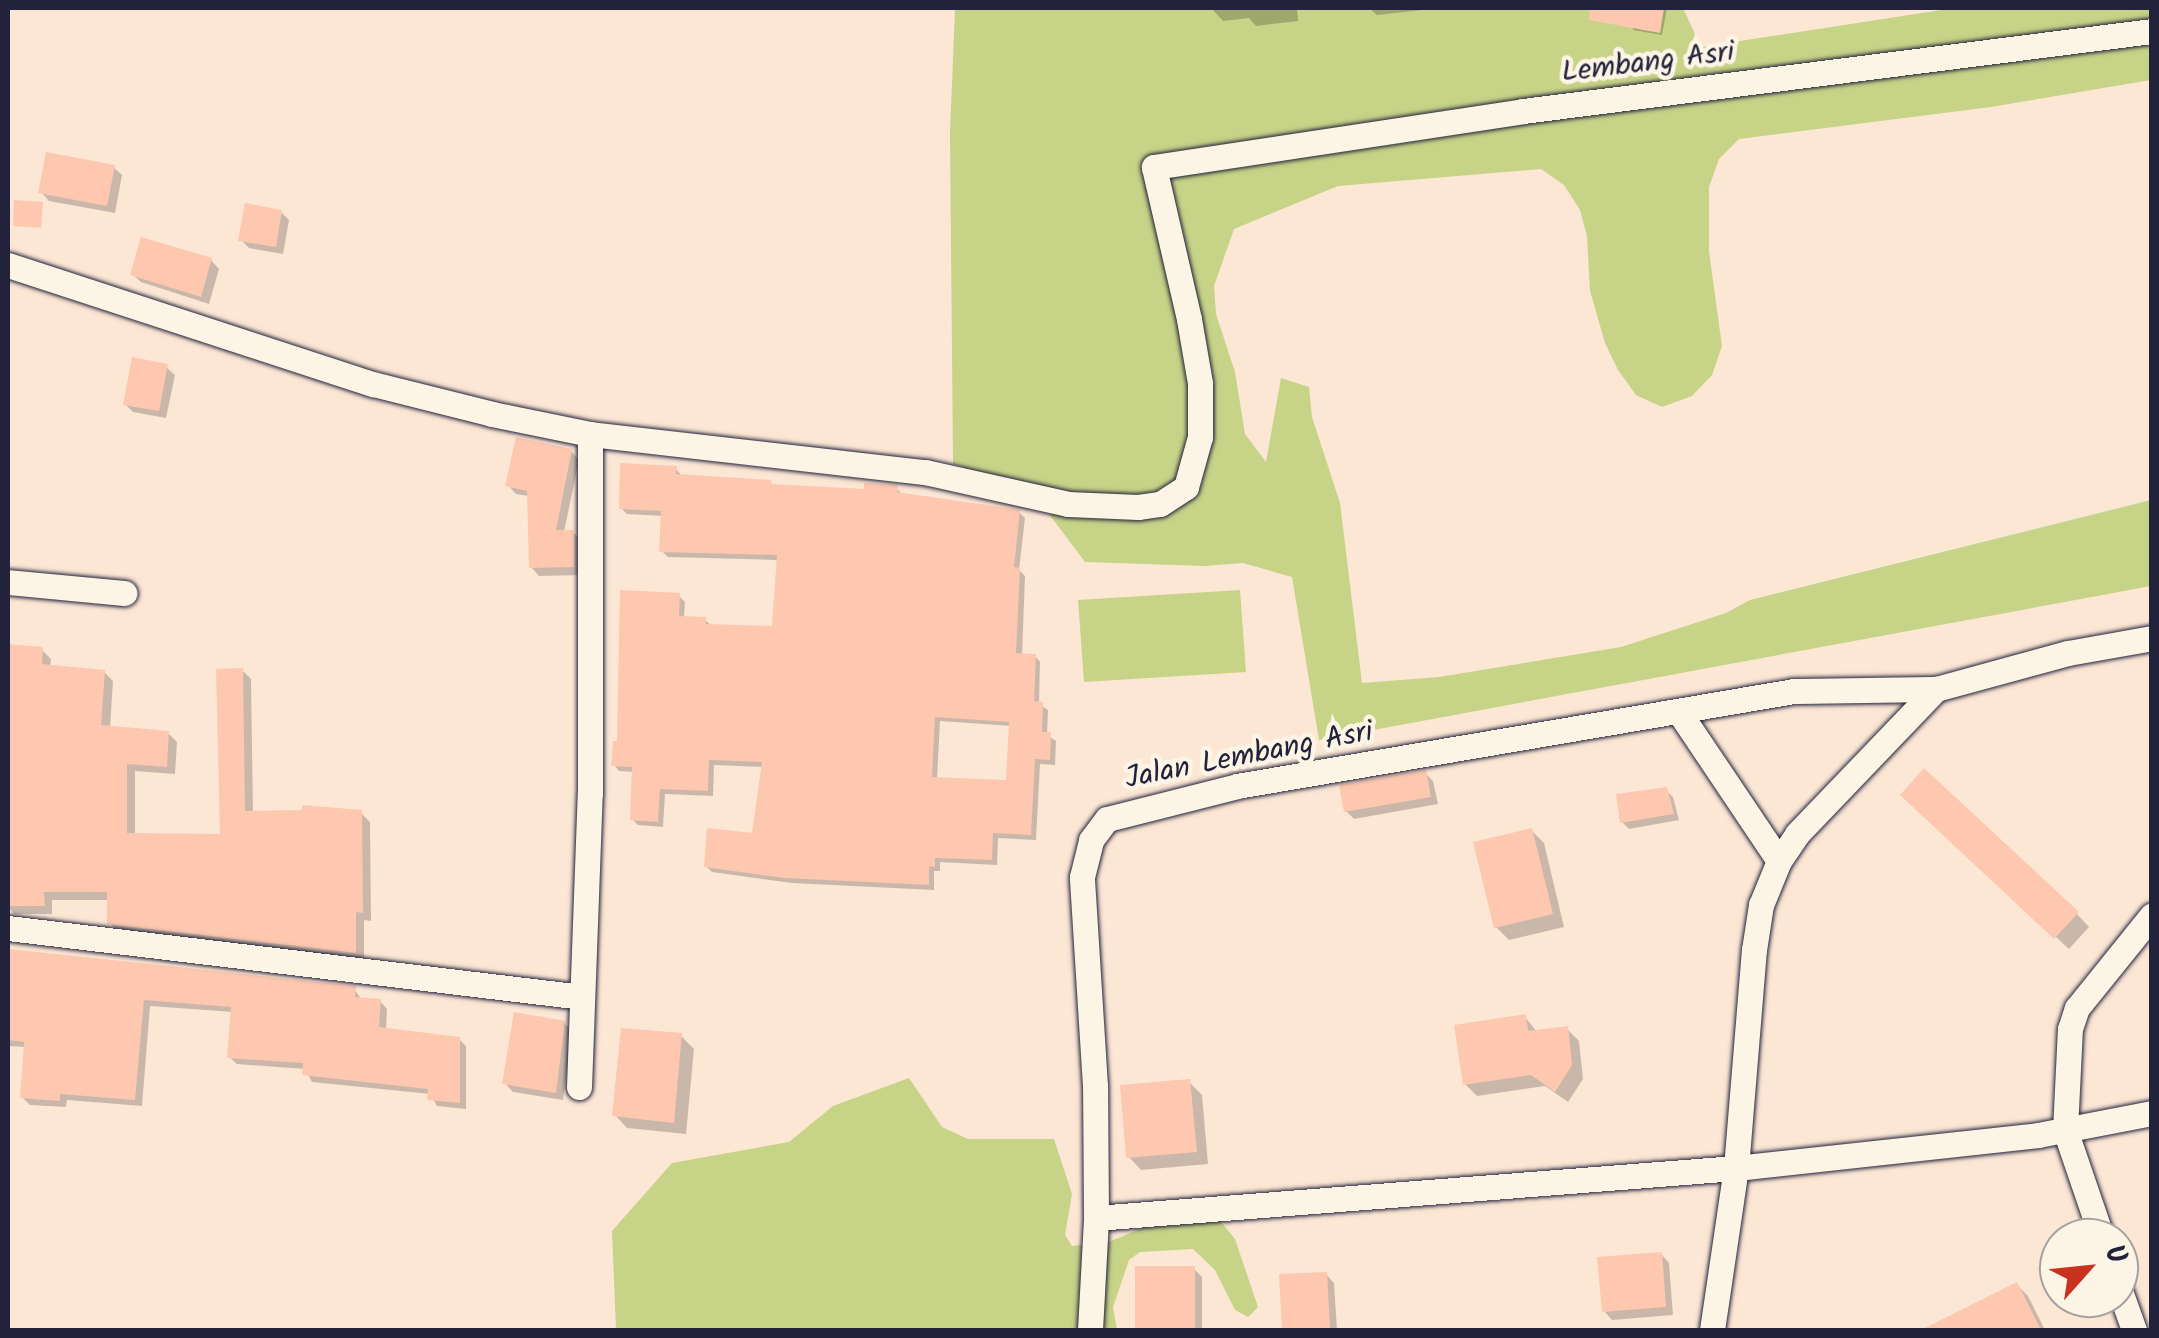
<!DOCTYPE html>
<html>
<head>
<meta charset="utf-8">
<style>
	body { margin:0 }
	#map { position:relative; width:2159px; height:1338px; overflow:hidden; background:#fce7d5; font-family:Kalam,sans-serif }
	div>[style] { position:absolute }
	.green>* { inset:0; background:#c7d387 }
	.shadow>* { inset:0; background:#0003 }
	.building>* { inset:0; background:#fdc7b0 }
	.roads { filter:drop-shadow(0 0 2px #22223b) drop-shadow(0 0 2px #22223b) }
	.street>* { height:25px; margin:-12.5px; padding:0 12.5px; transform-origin:12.5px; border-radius:12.5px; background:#fcf5e5 }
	span { translate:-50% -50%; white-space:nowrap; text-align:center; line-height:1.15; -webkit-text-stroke:9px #fcf5e5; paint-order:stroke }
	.street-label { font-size:30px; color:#22223b }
	.frame { position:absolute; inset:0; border:10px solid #22223b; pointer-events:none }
	.north { position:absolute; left:2039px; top:1218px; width:100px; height:100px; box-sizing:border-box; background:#fcf5e5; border:2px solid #a5a1a1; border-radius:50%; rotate:63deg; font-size:28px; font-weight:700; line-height:40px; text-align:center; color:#22223b }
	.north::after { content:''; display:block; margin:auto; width:35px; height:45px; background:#c8321e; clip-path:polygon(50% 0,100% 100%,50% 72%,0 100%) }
</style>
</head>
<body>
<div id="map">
	<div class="green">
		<div style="clip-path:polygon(955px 8px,1683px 8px,1701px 47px,1954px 8px,2151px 8px,2151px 80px,1991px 107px,1739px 139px,1719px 159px,1709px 187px,1709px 251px,1722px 346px,1712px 375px,1692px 396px,1662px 407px,1636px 395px,1618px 370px,1605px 343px,1590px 291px,1587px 236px,1580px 210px,1564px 185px,1541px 169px,1338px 186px,1234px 229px,1214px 286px,1216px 314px,1235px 372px,1245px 434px,1266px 462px,1281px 378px,1309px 387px,1312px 417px,1340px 503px,1362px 683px,1439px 677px,1621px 647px,1726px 613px,1750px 600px,2151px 500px,2151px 586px,1319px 740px,1292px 577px,1243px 563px,1205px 566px,1085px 562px,1028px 486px,953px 464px,950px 133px)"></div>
		<div style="clip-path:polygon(1240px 590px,1246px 672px,1084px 682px,1078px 600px)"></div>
		<div style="clip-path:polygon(909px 1078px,942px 1127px,968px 1139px,1054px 1139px,1072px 1194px,1065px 1235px,1072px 1246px,1109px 1242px,1174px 1214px,1217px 1217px,1235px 1239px,1258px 1307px,1248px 1317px,1235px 1310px,1215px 1270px,1193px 1249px,1140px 1252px,1129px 1260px,1113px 1307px,1117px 1330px,616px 1330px,612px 1231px,672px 1163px,789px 1142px,833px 1106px)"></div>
	</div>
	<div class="shadow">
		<div style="clip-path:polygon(1211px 8px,1297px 8px,1298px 21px,1256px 26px,1249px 18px,1223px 21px)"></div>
		<div style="clip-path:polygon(1369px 8px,1441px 8px,1377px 15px)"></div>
		<div style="clip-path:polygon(1633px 8px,1667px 8px,1662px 35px,1633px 30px)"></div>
		<div style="clip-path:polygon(113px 167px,122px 175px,115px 213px,49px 201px,41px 192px)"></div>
		<div style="clip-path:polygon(281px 212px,289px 220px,283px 254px,249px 248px,241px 240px)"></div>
		<div style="clip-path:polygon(211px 260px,219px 269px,209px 304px,141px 282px,132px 274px)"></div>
		<div style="clip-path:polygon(166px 367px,175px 375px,166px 418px,133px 412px,125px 404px)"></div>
		<div style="clip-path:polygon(571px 451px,579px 460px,564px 532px,573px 532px,581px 540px,581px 575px,539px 576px,531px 567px,529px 496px,516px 494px,508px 485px)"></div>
		<div style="clip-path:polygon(evenodd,676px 469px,681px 475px,770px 482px,775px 487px,867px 491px,896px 488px,902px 494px,1019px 512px,1025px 518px,1019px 570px,1025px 576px,1022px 656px,1035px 656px,1040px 662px,1039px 704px,1048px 710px,1047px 735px,1056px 741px,1055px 765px,1040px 764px,1036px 840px,998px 838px,997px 865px,940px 862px,940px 871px,934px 871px,934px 890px,792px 883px,712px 872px,706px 866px,754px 835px,764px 767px,714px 765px,713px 796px,665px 794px,663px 827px,638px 825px,633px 820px,635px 772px,619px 771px,614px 765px,679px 596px,685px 602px,684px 619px,705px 620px,712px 626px,774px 629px,779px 560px,668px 557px,662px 551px,664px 516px,627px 514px,621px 508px,676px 469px,940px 721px,1012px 726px,1008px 783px,937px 779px,940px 721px)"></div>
		<div style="clip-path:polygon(8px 647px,42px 650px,51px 659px,50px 668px,104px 672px,113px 681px,110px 729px,168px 733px,177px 742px,175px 774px,135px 771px,135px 836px,223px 837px,242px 670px,251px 679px,253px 813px,361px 813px,370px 822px,371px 921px,364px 920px,364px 961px,119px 932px,110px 923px,110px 900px,52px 900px,52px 914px,14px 914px,8px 907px)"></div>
		<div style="clip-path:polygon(1425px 773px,1433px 781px,1438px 804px,1354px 819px,1346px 811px)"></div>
		<div style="clip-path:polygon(1666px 790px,1673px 797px,1679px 820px,1629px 829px,1622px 822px)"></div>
		<div style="clip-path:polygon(1916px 807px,2077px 914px,2089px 927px,2069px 949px)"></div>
		<div style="clip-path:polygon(1531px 830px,1544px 843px,1564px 927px,1509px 940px,1496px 927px)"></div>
		<div style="clip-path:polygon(8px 951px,354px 989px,362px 1000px,380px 1001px,387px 1009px,386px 1030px,459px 1039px,466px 1046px,466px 1109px,437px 1106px,430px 1094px,312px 1082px,305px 1069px,237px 1064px,229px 1057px,233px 1012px,150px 1006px,142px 1106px,67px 1100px,66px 1107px,30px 1105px,23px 1098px,26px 1047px,8px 1046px)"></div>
		<div style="clip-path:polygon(1525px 1017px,1537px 1032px,1567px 1029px,1579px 1041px,1583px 1079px,1568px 1102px,1545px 1086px,1477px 1096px,1465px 1084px)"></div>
		<div style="clip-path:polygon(564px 1023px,572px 1031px,563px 1100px,513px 1092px,505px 1083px)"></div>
		<div style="clip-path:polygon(681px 1036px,694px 1049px,686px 1134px,627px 1128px,615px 1115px)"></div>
		<div style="clip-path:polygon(1189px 1082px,1202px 1095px,1208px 1164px,1141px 1170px,1129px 1157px)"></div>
		<div style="clip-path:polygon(1661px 1254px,1669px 1263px,1673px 1315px,1612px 1320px,1604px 1311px)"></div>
		<div style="clip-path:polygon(1194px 1269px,1202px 1277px,1202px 1330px,1139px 1330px)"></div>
		<div style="clip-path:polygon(1326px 1274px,1334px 1283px,1337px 1330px,1286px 1330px)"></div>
		<div style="clip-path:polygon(2017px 1285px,2028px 1296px,2045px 1330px,1953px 1330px)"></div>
	</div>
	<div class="building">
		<div style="clip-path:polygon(1590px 8px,1664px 8px,1660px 33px,1589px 20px)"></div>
		<div style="clip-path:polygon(46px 152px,115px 165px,107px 206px,38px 193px)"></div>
		<div style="clip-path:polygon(14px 200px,43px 202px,41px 228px,13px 226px)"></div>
		<div style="clip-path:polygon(245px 203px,282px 210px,276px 247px,238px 241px)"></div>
		<div style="clip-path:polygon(141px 237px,212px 258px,201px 297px,130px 275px)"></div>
		<div style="clip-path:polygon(132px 357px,168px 364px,159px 411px,123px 405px)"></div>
		<div style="clip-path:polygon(516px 437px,572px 449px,556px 530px,574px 530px,574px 567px,529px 568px,527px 491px,505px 486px)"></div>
		<div style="clip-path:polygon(evenodd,620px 463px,677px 466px,676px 474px,771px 480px,771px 484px,864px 489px,864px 483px,898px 485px,897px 492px,1020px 510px,1014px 567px,1020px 568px,1016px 653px,1036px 654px,1034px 701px,1043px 702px,1042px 732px,1051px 732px,1050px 760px,1035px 759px,1031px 835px,993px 833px,992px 860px,935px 858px,935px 867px,929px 866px,929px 885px,785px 878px,704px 867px,707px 828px,752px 833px,762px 762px,709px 760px,708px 791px,660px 789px,658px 822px,630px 820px,632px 767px,611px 766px,613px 741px,617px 741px,620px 590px,680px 593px,679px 616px,706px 617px,706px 624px,772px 626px,777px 555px,659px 552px,661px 511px,619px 509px,620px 463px,935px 717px,1009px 722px,1006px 780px,932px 777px,935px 717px)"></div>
		<div style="clip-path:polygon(8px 644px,43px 647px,42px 664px,105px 670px,101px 725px,169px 731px,167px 767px,127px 764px,127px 833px,220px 834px,216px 669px,243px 668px,245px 811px,302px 810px,302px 805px,362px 810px,363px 913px,356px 912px,356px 953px,107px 924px,107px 892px,44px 892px,45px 906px,8px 906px)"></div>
		<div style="clip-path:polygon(1924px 768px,2079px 912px,2054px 939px,1900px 795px)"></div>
		<div style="clip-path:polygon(1426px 770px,1431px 797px,1344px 812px,1339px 785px)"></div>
		<div style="clip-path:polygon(1667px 787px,1674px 814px,1620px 823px,1616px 794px)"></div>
		<div style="clip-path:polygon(1532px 828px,1553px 914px,1494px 928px,1473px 842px)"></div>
		<div style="clip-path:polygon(8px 949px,356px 986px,355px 997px,381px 999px,379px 1027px,460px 1037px,460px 1103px,427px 1100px,428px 1089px,302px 1075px,303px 1063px,227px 1058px,231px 1007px,144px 1000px,135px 1100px,60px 1094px,60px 1101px,20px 1098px,24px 1042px,8px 1040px)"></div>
		<div style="clip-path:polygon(514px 1012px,565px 1021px,556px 1093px,502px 1084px)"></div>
		<div style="clip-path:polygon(1526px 1014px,1528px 1031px,1568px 1026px,1572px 1065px,1555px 1092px,1531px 1075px,1463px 1085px,1454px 1025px)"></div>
		<div style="clip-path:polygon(621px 1028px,682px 1033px,674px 1123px,612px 1116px)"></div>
		<div style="clip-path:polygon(1190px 1079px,1197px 1152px,1126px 1158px,1120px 1085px)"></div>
		<div style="clip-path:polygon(1662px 1252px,1666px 1307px,1602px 1312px,1597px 1257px)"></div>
		<div style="clip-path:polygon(1135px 1266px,1195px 1266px,1195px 1330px,1135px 1330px)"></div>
		<div style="clip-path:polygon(1327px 1272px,1330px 1328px,1282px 1330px,1279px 1274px)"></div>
		<div style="clip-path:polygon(2017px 1282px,2041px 1330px,1921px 1330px)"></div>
	</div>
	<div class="roads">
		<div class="street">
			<div style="left:8px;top:265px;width:384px;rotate:18.1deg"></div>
			<div style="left:373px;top:384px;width:123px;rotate:14.1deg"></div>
			<div style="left:492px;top:414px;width:100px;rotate:11.5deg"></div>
			<div style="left:590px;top:434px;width:337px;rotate:6.5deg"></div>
			<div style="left:925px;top:472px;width:147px;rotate:12.6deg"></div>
			<div style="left:1068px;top:504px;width:70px;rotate:2.5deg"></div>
			<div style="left:1138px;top:507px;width:22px;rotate:-8deg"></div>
			<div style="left:1160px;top:504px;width:31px;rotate:-33deg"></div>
			<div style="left:1186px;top:487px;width:52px;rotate:-74.4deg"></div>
			<div style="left:1200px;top:437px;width:54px;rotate:-90deg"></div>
			<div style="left:1200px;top:383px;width:65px;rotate:-99.8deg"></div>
			<div style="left:1189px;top:319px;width:156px;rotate:-103deg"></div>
			<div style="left:1154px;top:167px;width:373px;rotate:-8.6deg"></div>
			<div style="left:1523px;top:111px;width:634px;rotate:-7.25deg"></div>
			<div style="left:8px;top:582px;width:117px;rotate:5.4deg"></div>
			<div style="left:1679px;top:712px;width:179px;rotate:56.1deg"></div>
			<div style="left:8px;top:928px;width:578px;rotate:6.85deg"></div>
			<div style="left:579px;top:1087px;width:294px;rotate:-87.9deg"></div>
			<div style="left:590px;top:793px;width:359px;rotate:-90deg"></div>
			<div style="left:1096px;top:1218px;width:642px;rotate:-4.47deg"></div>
			<div style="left:1736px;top:1168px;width:304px;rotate:-6.2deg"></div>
			<div style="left:2038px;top:1135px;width:116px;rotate:-10.9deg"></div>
			<div style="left:2102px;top:1238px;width:114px;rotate:-108.9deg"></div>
			<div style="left:2065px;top:1130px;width:101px;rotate:-87.2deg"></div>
			<div style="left:2070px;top:1029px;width:22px;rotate:-72deg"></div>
			<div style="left:2077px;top:1008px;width:119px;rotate:-51.1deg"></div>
			<div style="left:2119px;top:1288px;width:45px;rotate:70.3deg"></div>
			<div style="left:1090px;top:1330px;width:112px;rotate:-86.9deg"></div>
			<div style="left:1096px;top:1218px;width:132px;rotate:-90.4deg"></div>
			<div style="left:1095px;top:1086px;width:209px;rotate:-93.6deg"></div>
			<div style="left:1082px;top:877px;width:38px;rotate:-76deg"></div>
			<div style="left:1091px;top:840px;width:26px;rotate:-53deg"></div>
			<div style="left:1107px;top:819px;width:134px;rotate:-14.2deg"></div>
			<div style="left:1237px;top:786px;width:565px;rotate:-9.68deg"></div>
			<div style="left:1794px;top:691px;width:142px;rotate:-0.8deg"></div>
			<div style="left:1712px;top:1330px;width:164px;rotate:-81.6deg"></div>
			<div style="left:1736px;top:1168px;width:219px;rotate:-85.3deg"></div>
			<div style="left:1754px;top:950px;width:46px;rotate:-81.2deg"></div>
			<div style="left:1761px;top:905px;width:48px;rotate:-67.8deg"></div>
			<div style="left:1779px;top:861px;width:32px;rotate:-56deg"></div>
			<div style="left:1797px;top:834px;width:201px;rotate:-46.2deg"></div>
			<div style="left:1936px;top:689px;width:137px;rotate:-15.3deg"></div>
			<div style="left:2068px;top:653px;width:85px;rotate:-10.1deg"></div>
		</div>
	</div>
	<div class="street-label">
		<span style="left:1648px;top:63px;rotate:-7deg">Lembang Asri</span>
		<span style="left:1249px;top:756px;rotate:-11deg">Jalan Lembang Asri</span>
	</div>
	<div class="frame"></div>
	<div class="north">U</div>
</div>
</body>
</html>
